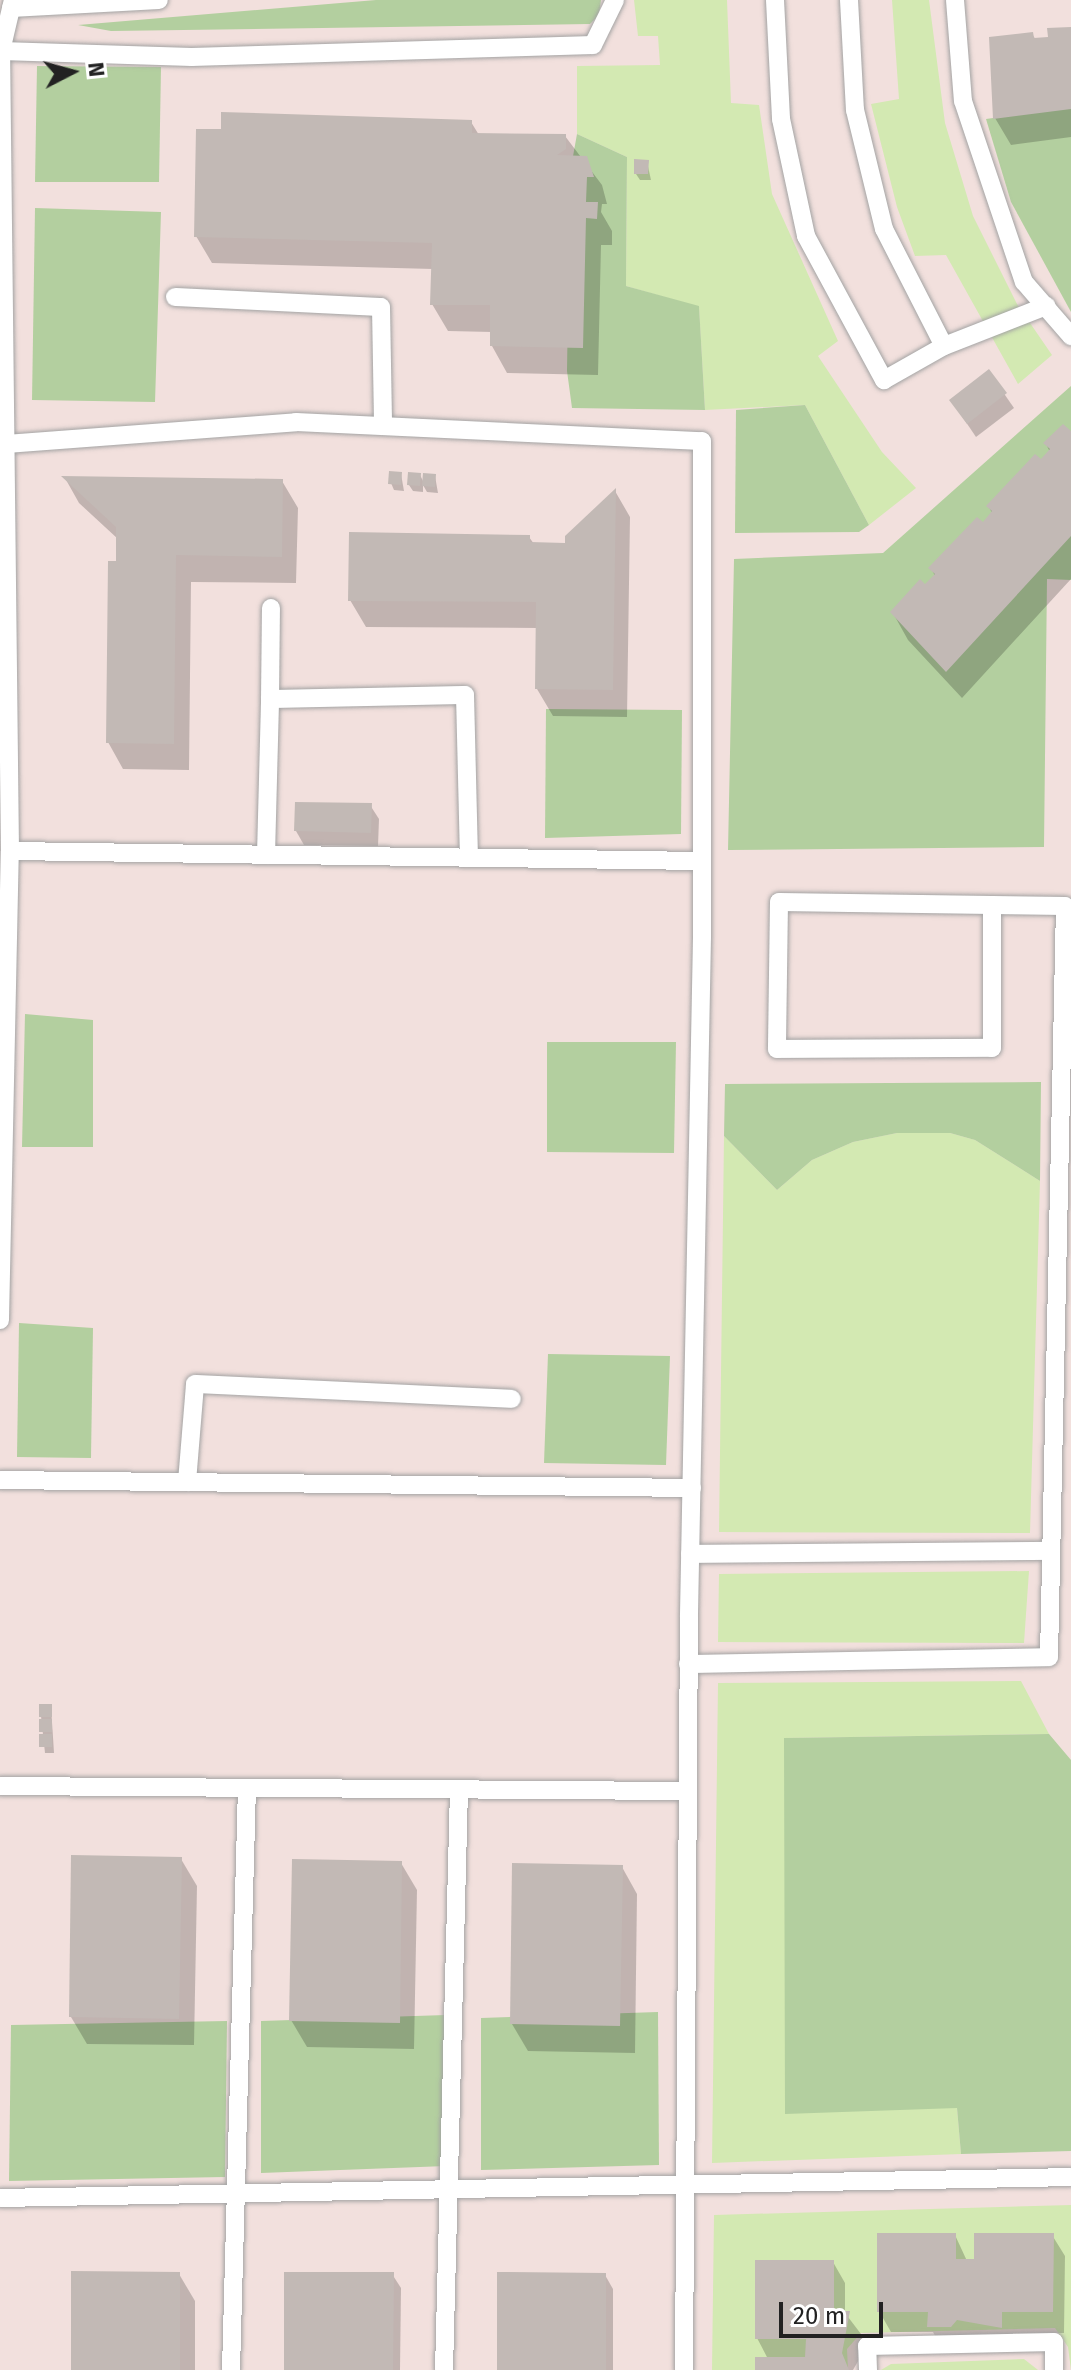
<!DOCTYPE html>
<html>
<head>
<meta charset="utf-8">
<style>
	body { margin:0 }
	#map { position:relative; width:1071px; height:2370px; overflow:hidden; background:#f1eee9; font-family:"Fira Sans",sans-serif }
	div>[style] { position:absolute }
	.military>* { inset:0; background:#f2e0dd }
	.grass>* { inset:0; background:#d3e9b2 }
	.forest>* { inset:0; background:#b3cf9f }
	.shadow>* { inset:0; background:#0003 }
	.building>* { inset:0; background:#c2b9b5 }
	.roads { filter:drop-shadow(0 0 2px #a3a3a3) drop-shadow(0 0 2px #a3a3a3) }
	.lane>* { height:18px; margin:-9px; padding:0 9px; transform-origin:9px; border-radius:9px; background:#fff }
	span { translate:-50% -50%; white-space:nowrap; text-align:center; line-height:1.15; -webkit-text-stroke:7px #fff; paint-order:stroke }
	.north { position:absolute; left:32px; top:32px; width:80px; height:80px; -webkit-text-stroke:6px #fff; paint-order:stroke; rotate:84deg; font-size:22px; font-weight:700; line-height:32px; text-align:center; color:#222 }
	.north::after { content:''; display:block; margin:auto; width:28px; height:36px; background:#222; clip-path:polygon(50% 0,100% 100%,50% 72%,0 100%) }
	.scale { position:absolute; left:779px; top:2302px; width:104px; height:36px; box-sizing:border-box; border:4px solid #222; border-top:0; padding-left:10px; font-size:24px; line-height:28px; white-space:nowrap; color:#222; -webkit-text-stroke:6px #fff; paint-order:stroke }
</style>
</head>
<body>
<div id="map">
	<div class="military">
		<div style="clip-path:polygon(0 0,1071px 0,1071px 2370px,0 2370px)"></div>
	</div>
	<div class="grass">
		<div style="clip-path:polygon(634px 0,727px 0,731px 103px,759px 105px,772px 194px,838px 341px,818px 356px,882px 452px,916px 488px,869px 525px,805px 405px,705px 410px,699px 307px,626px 286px,627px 157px,577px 134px,577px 66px,660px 65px,658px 36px,638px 36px)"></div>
		<div style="clip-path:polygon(892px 0,929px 0,945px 123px,973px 216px,1017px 304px,1052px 355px,1018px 384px,946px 255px,915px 256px,897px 207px,871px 104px,899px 99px)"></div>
		<div style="clip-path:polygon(897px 1133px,950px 1133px,975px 1140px,1040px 1181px,1030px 1533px,719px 1532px,724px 1136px,777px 1190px,812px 1160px,853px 1142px)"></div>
		<div style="clip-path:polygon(1029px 1571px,1024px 1643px,718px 1642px,719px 1574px)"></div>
		<div style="clip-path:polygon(1021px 1681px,1049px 1734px,785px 1738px,957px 2108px,961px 2154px,712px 2163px,718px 1683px)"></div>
		<div style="clip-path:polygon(1071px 2205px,1071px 2370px,1068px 2347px,1055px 2328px,861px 2333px,847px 2349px,848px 2370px,712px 2370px,714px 2215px)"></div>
		<div style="clip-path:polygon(1024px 2359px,1038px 2370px,881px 2370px,891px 2364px)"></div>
	</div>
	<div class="forest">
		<div style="clip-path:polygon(376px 0,601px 0,599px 15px,590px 24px,111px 31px,78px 25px)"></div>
		<div style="clip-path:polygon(37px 66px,161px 67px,159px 182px,35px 182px)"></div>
		<div style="clip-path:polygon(1071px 107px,1071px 312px,1011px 202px,986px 119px)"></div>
		<div style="clip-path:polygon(577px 134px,627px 157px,626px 286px,699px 306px,705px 410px,572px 408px,567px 371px,570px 173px)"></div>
		<div style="clip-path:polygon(35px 208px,161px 212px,155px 402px,32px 400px)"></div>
		<div style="clip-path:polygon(1071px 386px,1071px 580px,1047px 579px,1044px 847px,728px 850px,734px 559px,883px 553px)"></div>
		<div style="clip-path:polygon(805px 405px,869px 525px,859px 532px,735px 533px,736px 410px)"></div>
		<div style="clip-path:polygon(546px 709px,682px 710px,681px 834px,545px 838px)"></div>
		<div style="clip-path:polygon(25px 1014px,93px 1020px,93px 1147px,22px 1147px)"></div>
		<div style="clip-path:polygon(547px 1042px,676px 1042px,674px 1153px,547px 1152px)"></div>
		<div style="clip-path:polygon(1041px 1082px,1040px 1181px,975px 1140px,950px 1133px,897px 1133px,853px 1142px,812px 1160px,777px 1190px,724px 1136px,725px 1084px)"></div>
		<div style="clip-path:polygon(19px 1323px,93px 1328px,91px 1458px,17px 1457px)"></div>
		<div style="clip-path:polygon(548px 1354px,670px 1356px,666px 1465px,544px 1463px)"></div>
		<div style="clip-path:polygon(1049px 1734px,1071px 1760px,1071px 2151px,961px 2154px,957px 2108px,785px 2114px,784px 1738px)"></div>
		<div style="clip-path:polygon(658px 2012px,659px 2165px,481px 2170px,481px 2018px)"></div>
		<div style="clip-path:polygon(446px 2015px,446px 2166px,261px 2173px,261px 2021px)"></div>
		<div style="clip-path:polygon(227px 2021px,225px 2177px,9px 2181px,11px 2025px)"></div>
	</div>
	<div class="shadow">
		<div style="clip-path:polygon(1071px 28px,1071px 137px,1011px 145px,995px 118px,1032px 34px,1036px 40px,1050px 38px)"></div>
		<div style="clip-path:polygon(471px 122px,479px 135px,565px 136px,602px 185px,607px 204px,602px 204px,601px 212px,612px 231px,612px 245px,601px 245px,598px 375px,507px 373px,492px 346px,492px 332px,448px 331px,432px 304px,433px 269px,212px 263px,196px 236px)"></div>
		<div style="clip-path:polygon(647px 162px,651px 180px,640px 180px,636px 174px)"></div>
		<div style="clip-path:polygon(989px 372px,1014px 408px,976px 437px,951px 400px)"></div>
		<div style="clip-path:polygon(1071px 434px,1071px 579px,962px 698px,908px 640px,893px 613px,925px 587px,935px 576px,931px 568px,993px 514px,988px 506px,1041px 462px,1050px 452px,1046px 444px)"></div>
		<div style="clip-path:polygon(401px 474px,404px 491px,394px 490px,391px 483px)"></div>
		<div style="clip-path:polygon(420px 475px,424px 483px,435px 476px,438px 493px,427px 492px,423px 485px,423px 492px,413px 491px,409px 485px)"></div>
		<div style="clip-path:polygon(65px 478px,282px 481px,298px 508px,296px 583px,191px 582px,189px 770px,123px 769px,108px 742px,118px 539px,79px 503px)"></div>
		<div style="clip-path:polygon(615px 491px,630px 517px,627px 717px,553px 716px,537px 689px,538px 628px,366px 627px,350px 600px,529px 537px,534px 544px,567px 545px)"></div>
		<div style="clip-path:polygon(370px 805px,379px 819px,378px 846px,304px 845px,296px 831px)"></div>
		<div style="clip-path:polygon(51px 1706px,54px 1753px,45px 1753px,41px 1716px)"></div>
		<div style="clip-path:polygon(181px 1859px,197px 1886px,194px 2045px,87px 2044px,71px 2017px)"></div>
		<div style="clip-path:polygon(401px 1863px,417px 1890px,414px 2049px,307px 2047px,291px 2020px)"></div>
		<div style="clip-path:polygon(622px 1867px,637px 1894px,635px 2053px,528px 2051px,512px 2024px)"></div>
		<div style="clip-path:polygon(955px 2235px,967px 2261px,1052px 2235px,1065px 2256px,1064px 2333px,1013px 2333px,1013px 2348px,942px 2348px,933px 2332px,891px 2332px,879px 2311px)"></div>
		<div style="clip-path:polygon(833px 2262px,845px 2283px,845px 2313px,861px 2334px,861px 2356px,853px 2370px,757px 2370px,768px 2359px,757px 2338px)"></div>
		<div style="clip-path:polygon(179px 2274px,195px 2301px,195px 2370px,73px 2370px)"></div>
		<div style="clip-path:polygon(392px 2274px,401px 2288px,400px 2370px,286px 2370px)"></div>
		<div style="clip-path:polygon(605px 2275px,613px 2289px,613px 2370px,499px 2370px)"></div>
	</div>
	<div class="building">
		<div style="clip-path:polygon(1071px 27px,1071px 109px,993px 119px,989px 37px,1033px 32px,1034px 38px,1048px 37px,1047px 28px)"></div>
		<div style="clip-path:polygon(221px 112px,472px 120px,472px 133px,566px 134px,566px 149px,557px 155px,587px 156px,594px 177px,587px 177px,586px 202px,598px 202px,597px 219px,586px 218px,583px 348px,490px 346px,490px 305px,430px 305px,432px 243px,194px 237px,196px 129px,221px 129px)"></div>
		<div style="clip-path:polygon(634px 159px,649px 160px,648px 174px,634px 174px)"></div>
		<div style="clip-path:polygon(989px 369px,1007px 393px,967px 424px,949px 400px)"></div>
		<div style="clip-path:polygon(1063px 424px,1071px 431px,1071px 536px,946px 672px,890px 612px,920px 579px,925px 584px,935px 574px,928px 568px,977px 517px,983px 522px,992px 511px,986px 506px,1035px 454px,1041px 459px,1050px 449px,1043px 443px)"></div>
		<div style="clip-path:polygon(389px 471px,402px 472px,401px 485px,388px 484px)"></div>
		<div style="clip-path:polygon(408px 472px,421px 473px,420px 486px,407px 485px)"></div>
		<div style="clip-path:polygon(423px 473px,436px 474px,435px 487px,422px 486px)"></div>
		<div style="clip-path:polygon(61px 476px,283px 479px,282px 557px,176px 555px,174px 744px,106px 743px,108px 561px,116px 561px,116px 527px)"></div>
		<div style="clip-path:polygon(616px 488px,613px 690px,535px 689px,536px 602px,348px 601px,349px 532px,530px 535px,530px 542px,565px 543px,565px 536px)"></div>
		<div style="clip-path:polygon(295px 802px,372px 803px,371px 833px,294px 831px)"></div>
		<div style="clip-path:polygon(39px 1704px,52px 1704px,52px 1717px,39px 1717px)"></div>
		<div style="clip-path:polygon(39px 1719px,52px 1719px,52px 1732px,39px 1732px)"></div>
		<div style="clip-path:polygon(39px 1734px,52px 1734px,52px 1747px,39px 1747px)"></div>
		<div style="clip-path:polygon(71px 1855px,182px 1857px,179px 2019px,69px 2017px)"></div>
		<div style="clip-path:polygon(292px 1859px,402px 1861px,400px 2023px,289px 2021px)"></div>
		<div style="clip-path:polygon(512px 1863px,623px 1865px,620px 2026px,510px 2024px)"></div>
		<div style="clip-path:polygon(877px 2233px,956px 2233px,956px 2259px,974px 2259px,974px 2233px,1054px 2233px,1053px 2312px,1002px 2312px,1002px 2328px,957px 2320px,951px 2327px,927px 2327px,928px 2312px,877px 2312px)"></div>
		<div style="clip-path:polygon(755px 2260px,834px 2260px,834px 2311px,850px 2311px,842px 2353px,849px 2370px,755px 2370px,755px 2357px,805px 2357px,806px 2339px,755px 2339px)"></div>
		<div style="clip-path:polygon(71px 2271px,180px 2272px,180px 2370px,71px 2370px)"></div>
		<div style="clip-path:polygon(284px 2272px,394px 2272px,393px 2370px,284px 2370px)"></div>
		<div style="clip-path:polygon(497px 2272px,606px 2273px,606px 2370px,497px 2370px)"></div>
	</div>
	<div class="roads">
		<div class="lane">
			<div style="left:775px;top:0;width:119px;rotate:87.1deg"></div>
			<div style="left:781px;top:119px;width:120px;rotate:77.9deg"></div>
			<div style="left:806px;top:236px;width:164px;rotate:61.6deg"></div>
			<div style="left:884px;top:380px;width:69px;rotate:-29.5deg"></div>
			<div style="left:849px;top:0;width:110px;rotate:86.9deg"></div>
			<div style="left:855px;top:110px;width:122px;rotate:76.3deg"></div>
			<div style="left:884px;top:229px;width:131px;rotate:62.9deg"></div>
			<div style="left:944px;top:346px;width:110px;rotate:-21.4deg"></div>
			<div style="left:955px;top:0;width:101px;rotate:85.5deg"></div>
			<div style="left:963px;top:101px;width:191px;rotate:71.4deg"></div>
			<div style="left:1024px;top:282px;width:72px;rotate:49deg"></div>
			<div style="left:11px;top:8px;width:148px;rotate:-3.1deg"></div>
			<div style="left:1px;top:51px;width:191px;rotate:1.8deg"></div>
			<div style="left:192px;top:57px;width:401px;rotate:-1.7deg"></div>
			<div style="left:593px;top:45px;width:50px;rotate:-63.9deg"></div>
			<div style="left:175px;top:297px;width:206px;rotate:2.8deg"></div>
			<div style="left:381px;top:307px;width:119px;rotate:89deg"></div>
			<div style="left:6px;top:444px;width:291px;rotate:-4.3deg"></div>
			<div style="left:296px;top:422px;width:406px;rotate:2.7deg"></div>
			<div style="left:702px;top:441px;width:496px;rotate:90deg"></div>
			<div style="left:702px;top:937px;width:680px;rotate:91.1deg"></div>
			<div style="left:689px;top:1617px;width:753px;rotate:90.38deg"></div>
			<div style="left:270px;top:699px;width:91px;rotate:-89.4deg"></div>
			<div style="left:10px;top:851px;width:692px;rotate:0.83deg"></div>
			<div style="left:266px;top:855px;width:156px;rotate:-88.5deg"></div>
			<div style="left:270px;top:699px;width:195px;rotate:-1.2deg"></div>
			<div style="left:465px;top:695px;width:163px;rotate:88.6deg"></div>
			<div style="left:0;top:1320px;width:469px;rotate:-88.8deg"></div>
			<div style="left:10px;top:851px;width:800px;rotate:-90.64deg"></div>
			<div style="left:1px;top:51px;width:52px;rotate:-76.8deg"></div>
			<div style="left:0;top:1480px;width:692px;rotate:0.66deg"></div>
			<div style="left:187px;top:1482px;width:98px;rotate:-85.3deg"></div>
			<div style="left:195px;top:1384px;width:317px;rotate:2.7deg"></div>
			<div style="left:690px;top:1554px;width:361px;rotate:-0.5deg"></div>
			<div style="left:688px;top:1664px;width:361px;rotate:-1.1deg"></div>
			<div style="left:1049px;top:1657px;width:751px;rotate:-88.78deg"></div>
			<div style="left:1065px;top:906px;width:73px;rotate:-179.2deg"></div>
			<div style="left:992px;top:905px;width:213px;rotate:-179.2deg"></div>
			<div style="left:779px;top:902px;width:147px;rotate:90.8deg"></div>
			<div style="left:777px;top:1049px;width:215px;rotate:-0.3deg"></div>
			<div style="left:992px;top:1048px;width:143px;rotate:-90deg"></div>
			<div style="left:0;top:1786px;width:688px;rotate:0.42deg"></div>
			<div style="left:0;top:2198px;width:1071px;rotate:-1.12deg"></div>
			<div style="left:231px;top:2370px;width:582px;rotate:-88.43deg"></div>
			<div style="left:444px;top:2370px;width:581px;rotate:-88.52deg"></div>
			<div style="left:868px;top:2370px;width:24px;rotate:-92deg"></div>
			<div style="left:867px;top:2346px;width:187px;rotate:-1.2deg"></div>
			<div style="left:1054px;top:2342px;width:28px;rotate:90deg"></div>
		</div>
	</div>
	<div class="north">N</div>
	<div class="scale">20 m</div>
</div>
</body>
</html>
